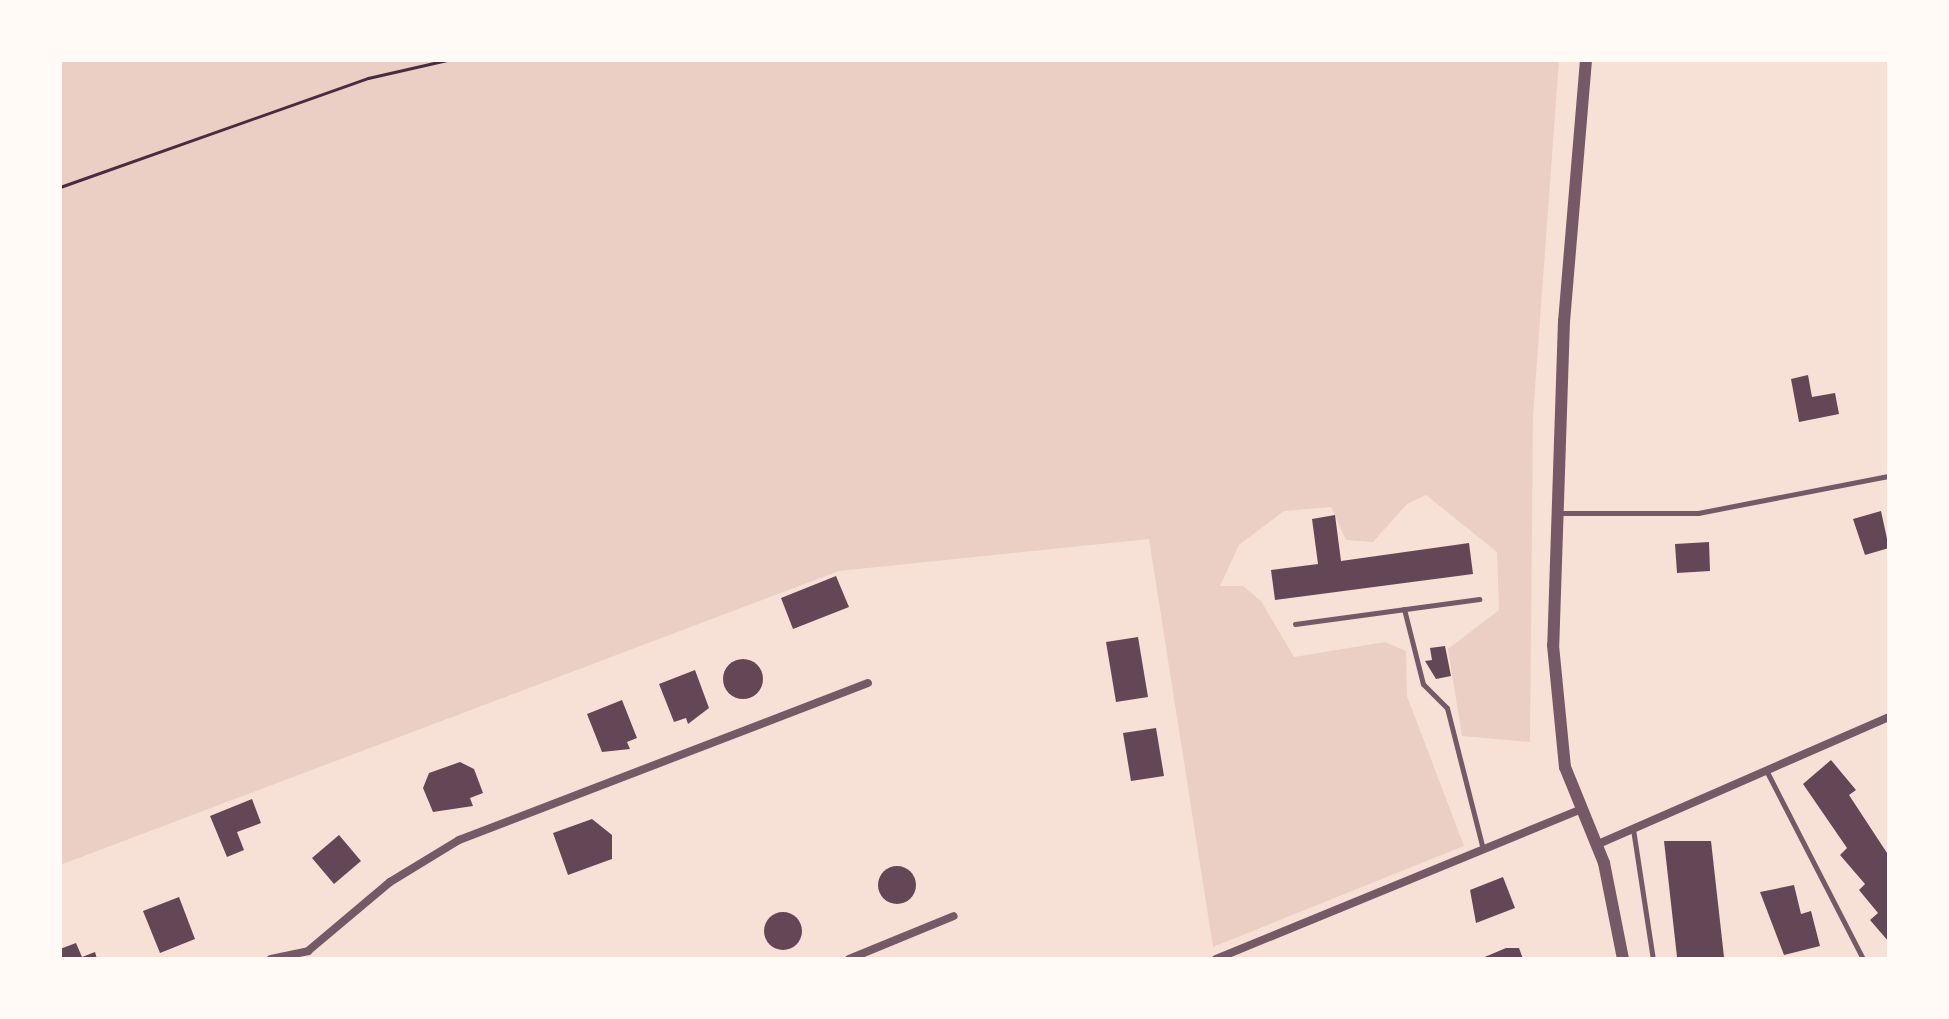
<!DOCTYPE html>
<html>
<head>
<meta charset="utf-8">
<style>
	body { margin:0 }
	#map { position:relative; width:1949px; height:1019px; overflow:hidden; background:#f7e1d7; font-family:"Golos Text",sans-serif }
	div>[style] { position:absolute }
	.green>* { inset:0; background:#ebcfc5 }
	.building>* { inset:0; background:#644757 }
	.round { border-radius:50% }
	.path>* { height:3px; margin:-1.5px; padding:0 1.5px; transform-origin:1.5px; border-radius:1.5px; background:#4a2c40 }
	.service>* { height:5px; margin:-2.5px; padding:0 2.5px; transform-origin:2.5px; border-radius:2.5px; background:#755966 }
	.minor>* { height:8px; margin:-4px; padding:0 4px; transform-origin:4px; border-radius:4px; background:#755966 }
	.tertiary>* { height:12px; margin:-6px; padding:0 6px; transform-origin:6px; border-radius:6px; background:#755966 }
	span { translate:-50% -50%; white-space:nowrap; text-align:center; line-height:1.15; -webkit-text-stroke:8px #fffaf5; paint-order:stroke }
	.frame { position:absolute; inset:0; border:62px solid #fffaf5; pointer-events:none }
</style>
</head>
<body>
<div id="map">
	<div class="green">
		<div style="clip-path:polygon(60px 60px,1559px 60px,1533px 416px,1530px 742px,1462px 736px,1448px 649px,1499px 610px,1497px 552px,1426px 495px,1407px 504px,1373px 542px,1346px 540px,1331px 507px,1284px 511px,1239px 545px,1220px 586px,1243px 586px,1261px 601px,1294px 657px,1385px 642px,1406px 651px,1407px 696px,1464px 846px,1213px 947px,1149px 539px,839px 571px,60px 865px)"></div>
	</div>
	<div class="building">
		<div style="clip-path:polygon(1808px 375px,1812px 397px,1835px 393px,1839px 414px,1799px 422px,1791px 379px)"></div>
		<div style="clip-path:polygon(1881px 511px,1889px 548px,1865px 555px,1853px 519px)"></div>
		<div style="clip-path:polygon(1335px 515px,1341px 561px,1469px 543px,1473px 574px,1275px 600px,1271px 570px,1318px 564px,1312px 519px)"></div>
		<div style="clip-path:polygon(1709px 542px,1710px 571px,1677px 573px,1675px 544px)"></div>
		<div style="clip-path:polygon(836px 576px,849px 607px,793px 629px,781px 598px)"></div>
		<div style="clip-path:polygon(1138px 637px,1148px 697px,1116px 702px,1106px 642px)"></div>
		<div style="clip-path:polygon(1445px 646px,1451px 676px,1436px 679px,1425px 661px,1432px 660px,1430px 648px)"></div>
		<div class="round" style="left:723px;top:659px;width:40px;height:40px"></div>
		<div style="clip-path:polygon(695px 670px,709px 708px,688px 724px,686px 718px,674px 722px,659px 684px)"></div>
		<div style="clip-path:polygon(622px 700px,637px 738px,627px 742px,630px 749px,602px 752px,587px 714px)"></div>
		<div style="clip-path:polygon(1156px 728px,1164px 776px,1131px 781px,1123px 733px)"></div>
		<div style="clip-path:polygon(1831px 760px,1856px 790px,1849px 795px,1889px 856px,1889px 942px,1870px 920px,1878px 913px,1859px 890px,1865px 884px,1840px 855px,1847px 848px,1803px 784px)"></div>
		<div style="clip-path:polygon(460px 762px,474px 769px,483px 793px,470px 798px,473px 806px,433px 812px,423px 788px,429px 773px)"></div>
		<div style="clip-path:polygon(252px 799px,261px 823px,237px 832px,244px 850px,227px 857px,210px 816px)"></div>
		<div style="clip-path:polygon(592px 819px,612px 835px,612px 859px,568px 875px,553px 833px)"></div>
		<div style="clip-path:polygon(339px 835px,361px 861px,334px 884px,312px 858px)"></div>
		<div style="clip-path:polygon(1664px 841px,1711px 841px,1724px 957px,1677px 957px)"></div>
		<div class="round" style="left:878px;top:866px;width:38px;height:38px"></div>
		<div style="clip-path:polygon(1503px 877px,1515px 908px,1476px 923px,1470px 890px)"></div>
		<div style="clip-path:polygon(1794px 885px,1801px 914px,1811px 911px,1820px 946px,1784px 955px,1760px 892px)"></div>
		<div style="clip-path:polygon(179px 897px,195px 939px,160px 953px,143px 911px)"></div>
		<div class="round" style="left:764px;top:912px;width:38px;height:38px"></div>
		<div style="clip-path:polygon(76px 943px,82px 957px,95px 952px,97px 959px,60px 959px,60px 949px)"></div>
		<div style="clip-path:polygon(1506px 948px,1519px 948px,1523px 959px,1480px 959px)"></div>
	</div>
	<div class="path">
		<div style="left:60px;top:187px;width:327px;rotate:-19.5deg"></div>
		<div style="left:368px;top:78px;width:81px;rotate:-12.8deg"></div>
	</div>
	<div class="service">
		<div style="left:1558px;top:513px;width:140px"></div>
		<div style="left:1698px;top:513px;width:195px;rotate:-11deg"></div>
		<div style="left:1404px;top:609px;width:77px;rotate:75.8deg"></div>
		<div style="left:1423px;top:684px;width:34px;rotate:45deg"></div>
		<div style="left:1447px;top:708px;width:146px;rotate:75.7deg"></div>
		<div style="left:1295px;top:624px;width:186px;rotate:-7.7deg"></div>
		<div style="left:1767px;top:772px;width:210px;rotate:62.8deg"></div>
		<div style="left:1633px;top:829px;width:132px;rotate:81.3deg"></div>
	</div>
	<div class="minor">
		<div style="left:1596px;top:845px;width:320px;rotate:-23.6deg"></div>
		<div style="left:271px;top:959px;width:38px;rotate:-12deg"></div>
		<div style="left:308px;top:951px;width:107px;rotate:-40.1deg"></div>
		<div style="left:390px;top:882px;width:81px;rotate:-31.3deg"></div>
		<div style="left:459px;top:840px;width:438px;rotate:-21deg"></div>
		<div style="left:849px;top:959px;width:113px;rotate:-22.3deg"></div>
		<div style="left:1216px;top:959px;width:393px;rotate:-22.3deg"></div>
	</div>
	<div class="tertiary">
		<div style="left:1586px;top:60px;width:262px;rotate:94.8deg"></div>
		<div style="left:1564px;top:321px;width:324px;rotate:91.9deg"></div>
		<div style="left:1553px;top:645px;width:123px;rotate:84.4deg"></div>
		<div style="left:1565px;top:767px;width:104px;rotate:67.9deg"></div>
		<div style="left:1604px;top:863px;width:98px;rotate:78.8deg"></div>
	</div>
	<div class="frame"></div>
</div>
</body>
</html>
